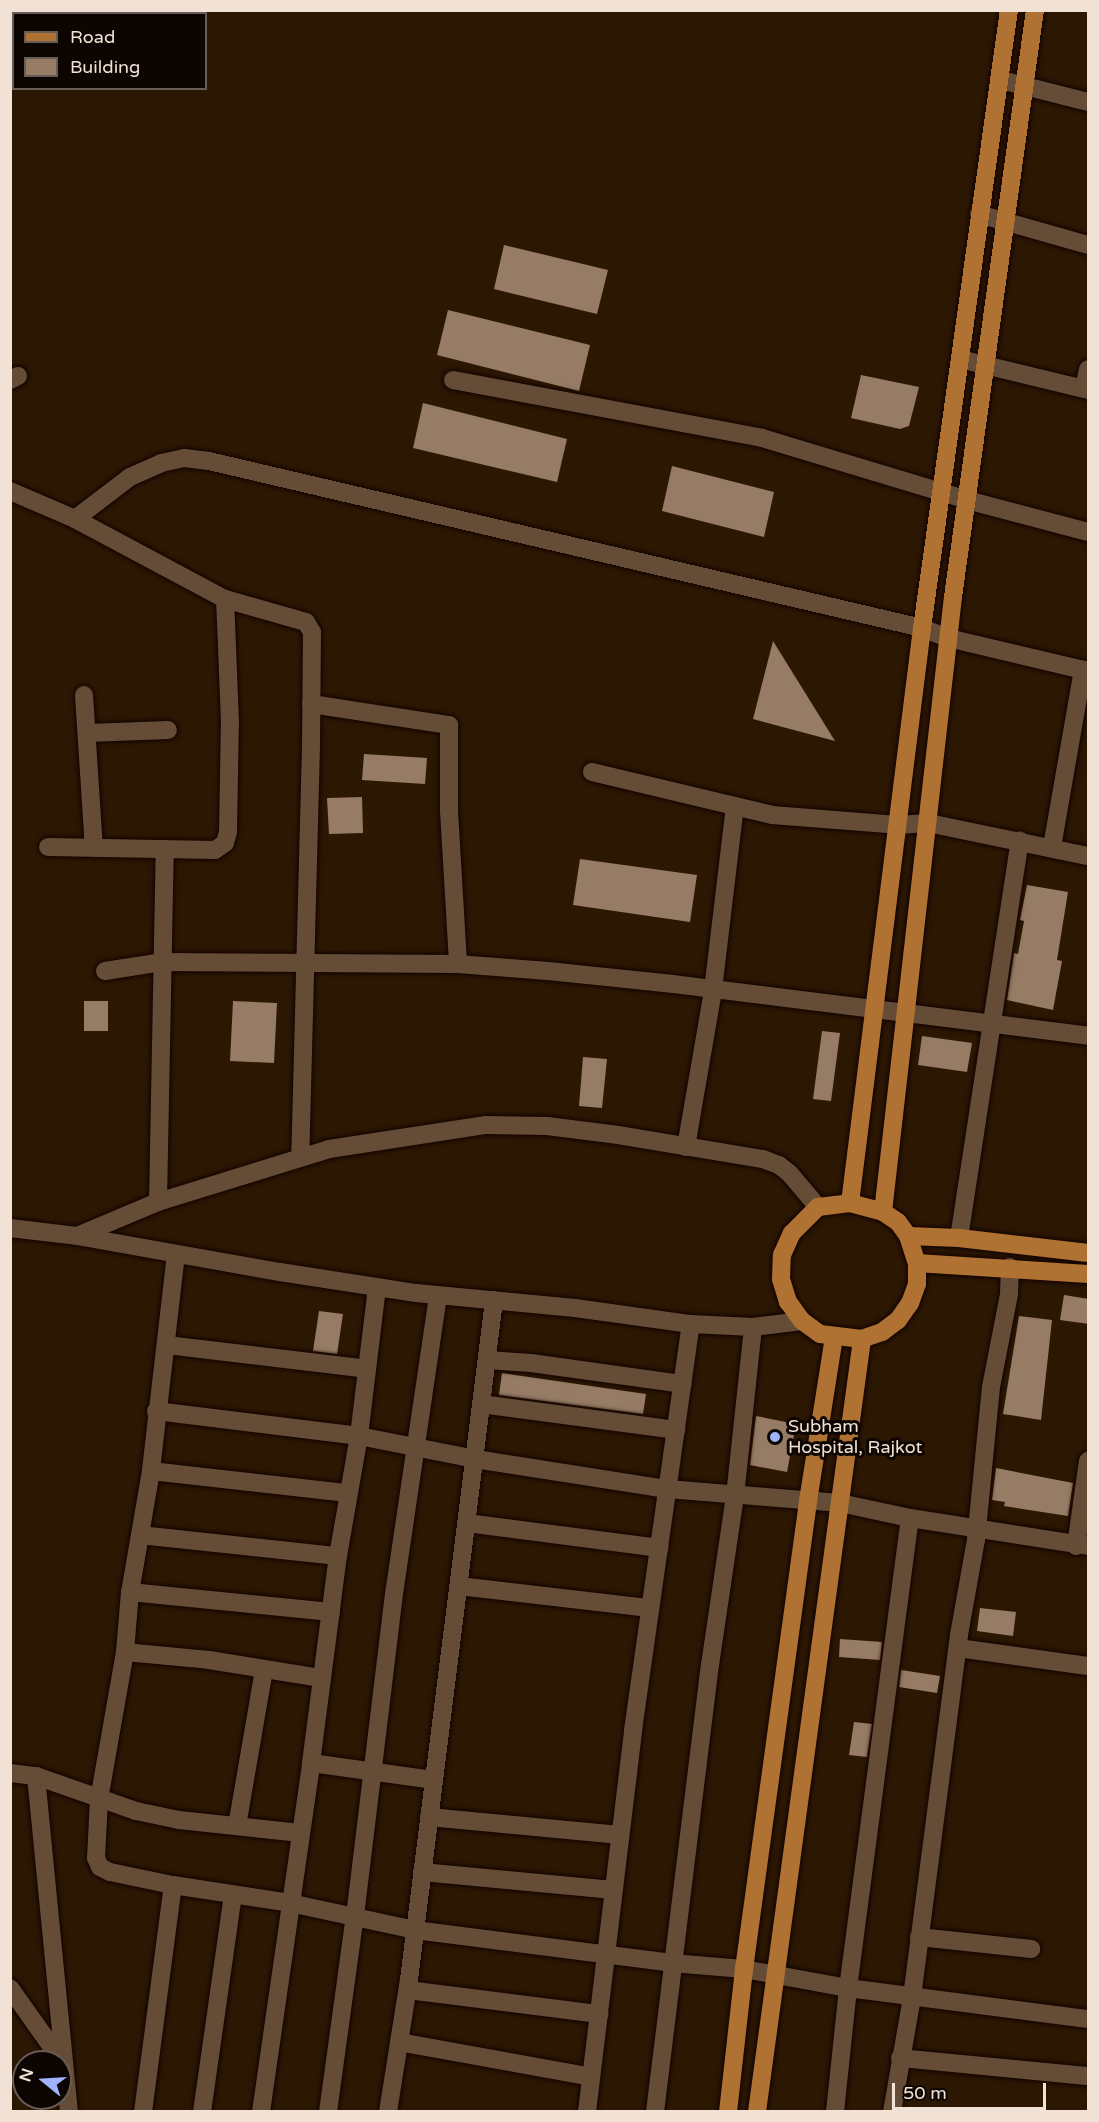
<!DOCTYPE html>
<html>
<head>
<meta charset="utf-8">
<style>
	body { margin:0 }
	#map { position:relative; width:1099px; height:2122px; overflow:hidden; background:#2c1703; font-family:"Varela Round",sans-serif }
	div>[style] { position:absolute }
	.building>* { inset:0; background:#977c65 }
	.roads { filter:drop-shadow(0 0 2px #130300) drop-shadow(0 0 2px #130300) }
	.minor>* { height:18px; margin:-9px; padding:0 9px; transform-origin:9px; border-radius:9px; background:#644c36 }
	.major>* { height:18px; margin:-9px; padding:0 9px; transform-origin:9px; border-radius:9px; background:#b07232 }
	.dots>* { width:16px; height:16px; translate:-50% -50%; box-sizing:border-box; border:3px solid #0d0501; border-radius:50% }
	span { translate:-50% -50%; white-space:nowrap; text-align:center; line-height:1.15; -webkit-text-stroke:6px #0d0501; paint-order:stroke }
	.poi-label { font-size:18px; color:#f1e2d5 }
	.left { translate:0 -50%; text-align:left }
	.frame { position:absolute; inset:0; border:12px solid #f1e2d5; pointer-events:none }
	.legend { position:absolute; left:12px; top:12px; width:195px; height:78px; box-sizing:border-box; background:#0d0501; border:2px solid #685d56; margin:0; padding:8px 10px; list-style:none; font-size:18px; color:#f1e2d5 }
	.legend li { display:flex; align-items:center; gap:12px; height:30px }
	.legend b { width:30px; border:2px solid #685d56 }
	.north { position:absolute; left:12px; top:2050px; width:60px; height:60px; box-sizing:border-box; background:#0d0501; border:2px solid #685d56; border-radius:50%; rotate:288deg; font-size:16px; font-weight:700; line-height:24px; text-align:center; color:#f1e2d5 }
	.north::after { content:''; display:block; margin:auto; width:21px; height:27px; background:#a0b3fd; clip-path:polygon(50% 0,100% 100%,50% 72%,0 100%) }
	.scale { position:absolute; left:892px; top:2083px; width:154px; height:27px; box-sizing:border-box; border:3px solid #f1e2d5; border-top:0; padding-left:8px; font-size:18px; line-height:21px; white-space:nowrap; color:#f1e2d5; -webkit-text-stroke:4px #0d0501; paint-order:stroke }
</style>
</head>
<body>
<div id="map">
	<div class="building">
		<div style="clip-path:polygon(504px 245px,608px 270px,597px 314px,494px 289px)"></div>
		<div style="clip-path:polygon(448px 310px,590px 345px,579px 391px,437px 355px)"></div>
		<div style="clip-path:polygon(861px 375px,919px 387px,909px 426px,900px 429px,851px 418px)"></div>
		<div style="clip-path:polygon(423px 403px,567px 439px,557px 482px,413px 448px)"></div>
		<div style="clip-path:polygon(672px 466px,774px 492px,764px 537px,662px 511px)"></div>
		<div style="clip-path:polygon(773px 641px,835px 741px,753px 719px)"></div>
		<div style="clip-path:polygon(364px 754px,427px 758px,425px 784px,362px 780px)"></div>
		<div style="clip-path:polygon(362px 797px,363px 833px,329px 834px,327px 798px)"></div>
		<div style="clip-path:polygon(580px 859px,697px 875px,690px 922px,573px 905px)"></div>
		<div style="clip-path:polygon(1027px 885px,1068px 892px,1057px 960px,1062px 961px,1053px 1010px,1007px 1000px,1014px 953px,1018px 954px,1024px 921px,1020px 920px)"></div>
		<div style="clip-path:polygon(84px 1001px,108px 1001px,108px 1031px,84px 1031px)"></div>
		<div style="clip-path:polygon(233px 1001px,277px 1003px,274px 1063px,230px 1061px)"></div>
		<div style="clip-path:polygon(822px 1031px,840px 1033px,831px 1101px,813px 1099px)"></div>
		<div style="clip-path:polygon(922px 1036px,972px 1043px,967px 1072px,918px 1065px)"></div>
		<div style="clip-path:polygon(583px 1057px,607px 1059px,602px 1108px,579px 1106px)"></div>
		<div style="clip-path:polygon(1064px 1295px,1089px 1299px,1089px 1324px,1060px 1320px)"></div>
		<div style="clip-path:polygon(319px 1311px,343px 1314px,337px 1354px,313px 1351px)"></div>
		<div style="clip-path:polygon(1019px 1316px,1052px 1320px,1041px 1420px,1003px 1414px)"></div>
		<div style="clip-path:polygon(502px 1373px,646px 1394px,643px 1414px,499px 1395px)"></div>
		<div style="clip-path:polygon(756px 1416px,796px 1424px,787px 1472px,750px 1465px)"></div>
		<div style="clip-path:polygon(996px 1468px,1073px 1483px,1068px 1516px,1004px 1506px,1005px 1502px,992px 1500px)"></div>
		<div style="clip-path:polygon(980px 1608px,1016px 1612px,1013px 1636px,977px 1631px)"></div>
		<div style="clip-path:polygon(840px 1639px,882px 1642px,880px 1660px,839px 1657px)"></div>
		<div style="clip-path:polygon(901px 1670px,940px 1676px,937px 1693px,899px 1687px)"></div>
		<div style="clip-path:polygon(854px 1722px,872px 1724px,867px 1757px,849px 1755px)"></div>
	</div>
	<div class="roads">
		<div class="minor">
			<div style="left:94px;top:14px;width:6px;rotate:-45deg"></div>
			<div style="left:1001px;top:80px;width:90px;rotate:14.2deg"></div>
			<div style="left:979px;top:214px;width:113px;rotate:15.9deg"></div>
			<div style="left:960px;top:359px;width:132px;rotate:13.6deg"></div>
			<div style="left:10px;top:380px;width:9px;rotate:-27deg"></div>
			<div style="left:453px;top:380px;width:314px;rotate:10.6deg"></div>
			<div style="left:762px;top:438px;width:214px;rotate:16.8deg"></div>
			<div style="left:967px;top:500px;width:125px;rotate:14.8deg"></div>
			<div style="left:1084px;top:389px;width:20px;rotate:-79deg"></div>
			<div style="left:10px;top:491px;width:71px;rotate:23.3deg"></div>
			<div style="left:75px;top:519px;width:170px;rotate:28.1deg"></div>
			<div style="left:225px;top:599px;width:84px;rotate:15.9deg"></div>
			<div style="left:306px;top:622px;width:12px;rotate:59deg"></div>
			<div style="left:312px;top:632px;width:114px;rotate:90.5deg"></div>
			<div style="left:311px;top:746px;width:411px;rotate:91.5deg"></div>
			<div style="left:75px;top:519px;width:69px;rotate:-37.4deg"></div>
			<div style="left:130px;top:477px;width:34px;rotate:-24deg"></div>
			<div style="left:161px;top:463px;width:24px;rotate:-12deg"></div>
			<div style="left:184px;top:458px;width:25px;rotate:7deg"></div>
			<div style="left:209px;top:461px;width:732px;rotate:13.18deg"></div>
			<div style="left:922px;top:628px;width:28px;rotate:21deg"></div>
			<div style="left:948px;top:638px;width:144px;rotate:13.3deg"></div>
			<div style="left:84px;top:695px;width:153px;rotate:86.3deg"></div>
			<div style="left:311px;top:704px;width:140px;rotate:8.7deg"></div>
			<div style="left:449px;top:725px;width:86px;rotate:90deg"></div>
			<div style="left:449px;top:811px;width:153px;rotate:86.6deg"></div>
			<div style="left:87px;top:733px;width:81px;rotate:-2.1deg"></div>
			<div style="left:592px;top:772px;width:185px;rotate:13.4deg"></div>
			<div style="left:772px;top:815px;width:126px;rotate:4.5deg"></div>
			<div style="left:898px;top:825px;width:30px;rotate:-4deg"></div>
			<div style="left:928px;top:823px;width:163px;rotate:11.7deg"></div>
			<div style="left:48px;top:847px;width:167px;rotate:1deg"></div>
			<div style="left:215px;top:850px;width:12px;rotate:-35deg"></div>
			<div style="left:225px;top:843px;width:11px;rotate:-75deg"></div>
			<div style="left:228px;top:832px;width:110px;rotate:-89deg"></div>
			<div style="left:230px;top:722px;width:123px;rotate:-92.3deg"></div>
			<div style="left:1052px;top:847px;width:180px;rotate:-80.1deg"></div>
			<div style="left:105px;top:971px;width:59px;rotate:-8.8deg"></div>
			<div style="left:163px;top:962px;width:295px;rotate:0.4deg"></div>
			<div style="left:458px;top:964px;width:90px;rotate:4.4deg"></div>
			<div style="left:548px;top:971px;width:126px;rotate:5.9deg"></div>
			<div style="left:673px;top:984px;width:418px;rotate:7.1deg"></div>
			<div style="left:686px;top:1147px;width:159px;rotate:-80.2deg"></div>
			<div style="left:713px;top:990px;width:185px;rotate:-83.2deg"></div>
			<div style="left:158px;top:1202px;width:353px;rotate:-88.9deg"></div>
			<div style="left:10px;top:1228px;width:67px;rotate:6.8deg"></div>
			<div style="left:77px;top:1236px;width:206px;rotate:10.1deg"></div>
			<div style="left:280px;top:1272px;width:138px;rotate:8.8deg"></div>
			<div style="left:416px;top:1293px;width:160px;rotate:5.4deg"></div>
			<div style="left:575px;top:1308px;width:117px;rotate:7.9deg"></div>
			<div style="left:691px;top:1324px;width:62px;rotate:2.8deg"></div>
			<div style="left:753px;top:1327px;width:49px;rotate:-7deg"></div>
			<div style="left:77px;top:1236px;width:88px;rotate:-22.8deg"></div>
			<div style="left:158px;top:1202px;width:179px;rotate:-17.2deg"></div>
			<div style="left:329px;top:1149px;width:159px;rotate:-8.7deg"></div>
			<div style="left:486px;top:1125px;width:61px;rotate:0.9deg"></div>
			<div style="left:547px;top:1126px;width:72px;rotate:7.2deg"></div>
			<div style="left:618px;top:1135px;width:147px;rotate:9.4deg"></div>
			<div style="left:763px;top:1159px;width:17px;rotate:21deg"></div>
			<div style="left:779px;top:1165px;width:14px;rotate:39deg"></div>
			<div style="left:790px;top:1174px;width:43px;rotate:49.7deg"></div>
			<div style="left:959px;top:1238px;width:402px;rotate:-81.3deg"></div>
			<div style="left:176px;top:1254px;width:218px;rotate:96.6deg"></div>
			<div style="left:151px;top:1471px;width:123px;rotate:99.8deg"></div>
			<div style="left:130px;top:1592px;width:60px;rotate:94.8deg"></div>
			<div style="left:125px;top:1652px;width:84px;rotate:5.4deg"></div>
			<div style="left:209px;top:1660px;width:114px;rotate:9.1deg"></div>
			<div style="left:167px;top:1345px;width:201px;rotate:6.8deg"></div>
			<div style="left:487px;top:1360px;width:44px;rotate:3.9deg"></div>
			<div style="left:531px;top:1363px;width:153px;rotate:7.9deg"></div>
			<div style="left:481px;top:1404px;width:197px;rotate:7.6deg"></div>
			<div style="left:156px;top:1411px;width:205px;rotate:7deg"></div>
			<div style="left:359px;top:1436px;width:118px;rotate:11.2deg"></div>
			<div style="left:475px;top:1459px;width:194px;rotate:8.9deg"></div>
			<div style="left:667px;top:1489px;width:174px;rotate:4.6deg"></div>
			<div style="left:840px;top:1503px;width:72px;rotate:12.1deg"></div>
			<div style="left:910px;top:1518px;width:180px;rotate:8.9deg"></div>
			<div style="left:151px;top:1471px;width:198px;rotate:6.4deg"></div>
			<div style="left:467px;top:1523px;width:194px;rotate:7.4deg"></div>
			<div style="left:140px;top:1535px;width:199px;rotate:6.1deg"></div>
			<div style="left:1076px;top:1546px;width:86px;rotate:-82deg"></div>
			<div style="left:459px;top:1586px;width:192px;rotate:6.6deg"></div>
			<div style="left:130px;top:1592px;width:202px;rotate:5.7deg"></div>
			<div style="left:958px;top:1648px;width:131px;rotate:7.9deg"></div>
			<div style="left:125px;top:1652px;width:149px;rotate:100deg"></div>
			<div style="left:99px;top:1799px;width:59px;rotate:92.9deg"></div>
			<div style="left:96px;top:1858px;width:10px;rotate:66deg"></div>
			<div style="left:100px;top:1867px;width:11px;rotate:27deg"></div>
			<div style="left:110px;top:1872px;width:64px;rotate:11.7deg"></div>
			<div style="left:173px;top:1885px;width:118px;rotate:8.7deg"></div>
			<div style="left:290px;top:1903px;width:128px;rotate:12.2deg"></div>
			<div style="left:415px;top:1930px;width:259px;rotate:7.3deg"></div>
			<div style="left:672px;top:1963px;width:72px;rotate:4.8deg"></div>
			<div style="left:744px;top:1969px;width:106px;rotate:10.4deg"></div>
			<div style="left:848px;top:1988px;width:242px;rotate:7.4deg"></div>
			<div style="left:311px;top:1763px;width:123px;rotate:7.9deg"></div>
			<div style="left:10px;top:1773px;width:26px;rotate:7deg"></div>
			<div style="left:36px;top:1776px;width:106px;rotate:19.3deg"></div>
			<div style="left:136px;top:1811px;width:44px;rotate:11.8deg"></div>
			<div style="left:179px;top:1820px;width:122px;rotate:6.1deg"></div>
			<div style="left:36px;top:1776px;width:338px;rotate:84.4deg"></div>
			<div style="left:429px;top:1817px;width:192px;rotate:5.4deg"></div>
			<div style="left:237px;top:1826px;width:159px;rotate:-80.2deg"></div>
			<div style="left:422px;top:1872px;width:192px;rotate:5.4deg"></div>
			<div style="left:919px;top:1937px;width:113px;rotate:6.1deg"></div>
			<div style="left:10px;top:1988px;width:88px;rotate:54.7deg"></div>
			<div style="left:408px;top:1990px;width:193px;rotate:7.2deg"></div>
			<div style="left:399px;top:2042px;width:195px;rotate:10.3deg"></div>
			<div style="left:900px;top:2058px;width:189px;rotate:5.5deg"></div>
			<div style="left:143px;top:2112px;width:229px;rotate:-82.5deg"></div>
			<div style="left:202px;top:2112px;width:219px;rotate:-81.9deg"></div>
			<div style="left:261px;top:2112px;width:353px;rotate:-81.8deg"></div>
			<div style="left:311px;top:1763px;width:209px;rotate:-82.6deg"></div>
			<div style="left:338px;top:1556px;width:122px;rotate:-80.1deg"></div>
			<div style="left:359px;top:1436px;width:150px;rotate:-83.1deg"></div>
			<div style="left:328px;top:2112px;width:198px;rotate:-82.2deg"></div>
			<div style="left:355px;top:1916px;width:324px;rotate:-83.1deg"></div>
			<div style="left:394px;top:1594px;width:302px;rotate:-81.6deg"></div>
			<div style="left:388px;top:2112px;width:134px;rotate:-81deg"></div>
			<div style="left:409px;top:1980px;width:685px;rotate:-82.87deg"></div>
			<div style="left:587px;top:2112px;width:385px;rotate:-83.1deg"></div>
			<div style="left:633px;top:1730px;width:410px;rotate:-81.9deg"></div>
			<div style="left:655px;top:2112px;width:450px;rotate:-83deg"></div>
			<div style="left:710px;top:1665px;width:171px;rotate:-81.6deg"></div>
			<div style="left:735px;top:1496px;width:170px;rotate:-83.9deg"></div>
			<div style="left:835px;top:2112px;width:125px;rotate:-84deg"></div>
			<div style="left:848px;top:1988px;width:474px;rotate:-82.5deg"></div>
			<div style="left:892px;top:2112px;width:117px;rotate:-80.1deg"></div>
			<div style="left:912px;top:1997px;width:365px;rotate:-82.6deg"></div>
			<div style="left:959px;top:1635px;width:97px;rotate:-79.9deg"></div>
			<div style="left:976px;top:1540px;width:154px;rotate:-84.4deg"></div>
			<div style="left:991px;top:1387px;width:95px;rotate:-79deg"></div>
			<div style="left:1009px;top:1294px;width:27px;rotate:-88deg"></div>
		</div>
		<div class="major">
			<div style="left:850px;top:1203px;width:579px;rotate:-82.86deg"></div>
			<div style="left:922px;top:628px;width:624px;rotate:-81.99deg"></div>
			<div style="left:850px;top:1203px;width:34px;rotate:15deg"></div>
			<div style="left:883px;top:1212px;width:18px;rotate:34deg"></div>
			<div style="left:898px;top:1222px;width:17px;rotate:54deg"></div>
			<div style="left:908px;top:1236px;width:28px;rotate:72deg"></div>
			<div style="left:917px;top:1263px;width:21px;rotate:90deg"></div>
			<div style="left:917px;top:1284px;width:20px;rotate:110deg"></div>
			<div style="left:910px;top:1303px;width:21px;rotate:125deg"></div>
			<div style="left:898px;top:1320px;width:20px;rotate:143deg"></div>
			<div style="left:882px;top:1332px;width:21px;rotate:161deg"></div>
			<div style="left:862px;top:1339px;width:42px;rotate:-173.2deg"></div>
			<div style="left:820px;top:1334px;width:22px;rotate:-144deg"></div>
			<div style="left:802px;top:1321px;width:24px;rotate:-126deg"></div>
			<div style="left:788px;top:1302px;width:24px;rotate:-107deg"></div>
			<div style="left:781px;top:1279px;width:24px;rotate:-88deg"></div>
			<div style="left:782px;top:1255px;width:24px;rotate:-66deg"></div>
			<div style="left:792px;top:1233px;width:37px;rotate:-45deg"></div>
			<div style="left:818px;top:1207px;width:32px;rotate:-7deg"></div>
			<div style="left:883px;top:1212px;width:619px;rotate:-83.51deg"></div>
			<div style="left:953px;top:597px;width:593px;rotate:-82.05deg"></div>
			<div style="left:908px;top:1236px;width:51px;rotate:2.2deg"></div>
			<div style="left:959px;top:1238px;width:130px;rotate:6.6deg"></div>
			<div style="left:917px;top:1263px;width:171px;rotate:3.7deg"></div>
			<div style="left:728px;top:2112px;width:144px;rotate:-83.6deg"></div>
			<div style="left:744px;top:1969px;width:472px;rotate:-82.2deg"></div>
			<div style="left:808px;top:1501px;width:166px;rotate:-81deg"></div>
			<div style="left:757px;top:2112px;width:780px;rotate:-82.26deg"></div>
		</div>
	</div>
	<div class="dots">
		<div style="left:775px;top:1437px;background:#a0b3fd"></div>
	</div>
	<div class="poi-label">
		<span class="left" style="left:788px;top:1437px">Subham<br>Hospital, Rajkot</span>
	</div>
	<div class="frame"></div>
	<ul class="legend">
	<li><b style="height:8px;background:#b07232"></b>Road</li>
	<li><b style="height:16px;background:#977c65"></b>Building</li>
	</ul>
	<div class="north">N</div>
	<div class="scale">50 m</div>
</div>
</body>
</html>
